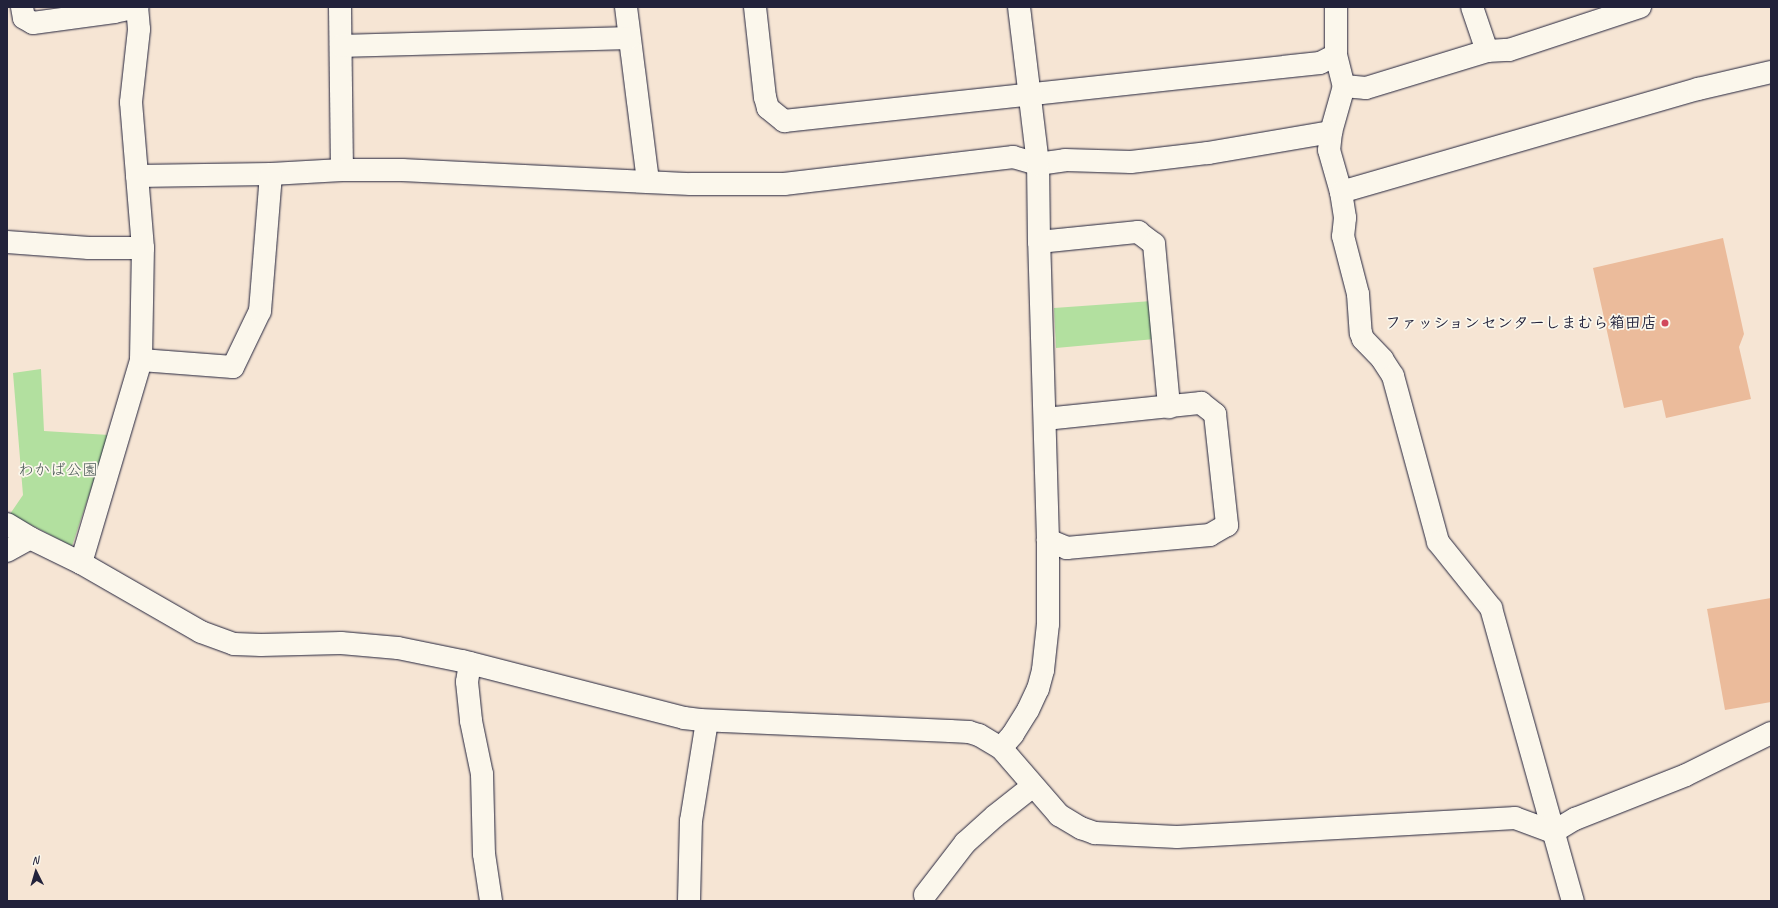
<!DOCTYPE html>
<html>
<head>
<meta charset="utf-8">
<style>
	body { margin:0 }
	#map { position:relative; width:1778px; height:908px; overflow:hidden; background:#f6e5d4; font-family:Caveat,"Klee One",sans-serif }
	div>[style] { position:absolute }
	.green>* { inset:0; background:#b2e09f }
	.building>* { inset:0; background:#ebbb9b }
	.roads { filter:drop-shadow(0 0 1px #22223b) drop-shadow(0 0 1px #22223b) }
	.minor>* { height:22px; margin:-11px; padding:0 11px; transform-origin:11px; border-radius:11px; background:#fbf7ec }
	.dots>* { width:11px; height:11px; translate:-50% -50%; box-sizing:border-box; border:2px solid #fbf7ec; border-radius:50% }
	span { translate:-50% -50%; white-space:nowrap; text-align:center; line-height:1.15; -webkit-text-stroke:3.5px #fbf7ec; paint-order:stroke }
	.poi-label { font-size:16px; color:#22223b; font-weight:700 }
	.right { translate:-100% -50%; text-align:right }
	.park-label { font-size:16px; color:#4d5b59 }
	.frame { position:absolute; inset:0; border:8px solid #22223b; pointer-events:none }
	.north { position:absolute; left:16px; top:852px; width:40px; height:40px; -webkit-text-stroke:3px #fbf7ec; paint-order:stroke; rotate:355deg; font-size:11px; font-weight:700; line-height:16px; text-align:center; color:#22223b }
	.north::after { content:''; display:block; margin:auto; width:14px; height:18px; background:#22223b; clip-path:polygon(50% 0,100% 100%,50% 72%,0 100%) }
</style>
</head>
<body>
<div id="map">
	<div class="green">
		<div style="clip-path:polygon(1152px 301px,1155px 339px,1056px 348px,1054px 308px)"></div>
		<div style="clip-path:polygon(41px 369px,44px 431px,109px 435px,72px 546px,10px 514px,23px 495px,13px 373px)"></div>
	</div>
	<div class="building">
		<div style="clip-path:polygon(1723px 238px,1744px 334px,1739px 347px,1751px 399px,1666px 418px,1662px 400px,1624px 408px,1593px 268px)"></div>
		<div style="clip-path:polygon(1771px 598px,1771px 702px,1725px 710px,1707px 609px)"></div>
	</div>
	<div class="roads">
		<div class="minor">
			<div style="left:22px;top:7px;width:11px;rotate:80deg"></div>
			<div style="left:24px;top:18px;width:10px;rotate:29deg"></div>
			<div style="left:33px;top:23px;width:82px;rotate:-7.7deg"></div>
			<div style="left:114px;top:12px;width:24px;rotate:-12deg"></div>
			<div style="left:340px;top:7px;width:163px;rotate:89.3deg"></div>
			<div style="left:626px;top:7px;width:175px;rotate:82.8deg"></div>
			<div style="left:755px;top:7px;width:91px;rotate:83.7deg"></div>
			<div style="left:765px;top:97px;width:11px;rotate:75deg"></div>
			<div style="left:768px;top:108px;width:21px;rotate:39deg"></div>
			<div style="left:784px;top:121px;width:539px;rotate:-6.18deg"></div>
			<div style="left:1320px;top:63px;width:18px;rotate:-27deg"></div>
			<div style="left:1336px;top:7px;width:48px;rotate:90deg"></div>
			<div style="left:1336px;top:55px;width:32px;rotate:76deg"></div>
			<div style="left:1344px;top:86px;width:48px;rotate:105.8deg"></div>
			<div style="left:1331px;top:132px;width:18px;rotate:96deg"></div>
			<div style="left:1329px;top:150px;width:44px;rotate:74.1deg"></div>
			<div style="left:1341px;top:192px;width:26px;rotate:81deg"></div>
			<div style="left:1345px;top:218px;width:18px;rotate:96deg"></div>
			<div style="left:1343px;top:236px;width:60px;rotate:75.5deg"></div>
			<div style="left:1358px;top:294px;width:39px;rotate:86deg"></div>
			<div style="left:1361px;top:333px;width:6px;rotate:72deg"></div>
			<div style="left:1363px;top:339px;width:28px;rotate:46deg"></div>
			<div style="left:1382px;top:359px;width:20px;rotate:57deg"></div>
			<div style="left:1393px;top:376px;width:172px;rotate:74.8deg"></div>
			<div style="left:1438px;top:542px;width:85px;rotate:51.2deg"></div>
			<div style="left:1491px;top:608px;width:304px;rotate:74.4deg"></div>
			<div style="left:341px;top:46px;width:288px;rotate:-1.6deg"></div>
			<div style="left:1487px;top:51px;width:22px;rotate:-3deg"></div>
			<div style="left:1509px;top:50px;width:138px;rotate:-18.2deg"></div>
			<div style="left:1344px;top:86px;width:22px;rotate:5deg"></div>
			<div style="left:1366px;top:88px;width:127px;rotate:-17deg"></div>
			<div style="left:1487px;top:51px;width:46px;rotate:-108.8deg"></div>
			<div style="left:137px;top:176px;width:134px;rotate:-0.9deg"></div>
			<div style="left:271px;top:174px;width:71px;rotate:-3.2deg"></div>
			<div style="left:342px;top:170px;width:60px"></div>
			<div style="left:402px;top:170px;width:289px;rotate:2.8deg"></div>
			<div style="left:691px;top:184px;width:93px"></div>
			<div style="left:784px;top:184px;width:231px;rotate:-6.7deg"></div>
			<div style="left:1013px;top:157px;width:26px;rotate:16deg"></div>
			<div style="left:1038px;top:164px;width:27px;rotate:-8deg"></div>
			<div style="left:1065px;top:160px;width:66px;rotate:1.7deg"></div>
			<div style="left:1131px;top:162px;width:78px;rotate:-6.7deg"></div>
			<div style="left:1208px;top:153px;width:125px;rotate:-9.7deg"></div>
			<div style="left:1341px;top:192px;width:372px;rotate:-16.1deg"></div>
			<div style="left:1698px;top:89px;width:75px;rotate:-13.1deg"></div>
			<div style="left:7px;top:242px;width:82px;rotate:4.2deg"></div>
			<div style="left:89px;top:248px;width:54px"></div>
			<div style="left:1039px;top:242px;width:100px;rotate:-5.8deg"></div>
			<div style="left:1138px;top:232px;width:20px;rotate:37deg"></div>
			<div style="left:1154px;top:244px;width:164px;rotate:84.7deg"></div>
			<div style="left:141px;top:360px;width:92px;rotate:4.4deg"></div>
			<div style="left:233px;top:367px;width:62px;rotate:-64.3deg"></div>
			<div style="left:260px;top:311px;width:137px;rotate:-85.4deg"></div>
			<div style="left:1045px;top:419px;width:157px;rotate:-5.9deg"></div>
			<div style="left:1201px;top:403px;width:18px;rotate:38deg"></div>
			<div style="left:1215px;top:414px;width:112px;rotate:83.8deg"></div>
			<div style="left:1227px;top:525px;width:20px;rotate:150deg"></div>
			<div style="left:1210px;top:535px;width:144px;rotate:174.8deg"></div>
			<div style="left:1067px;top:548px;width:21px;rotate:-157deg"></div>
			<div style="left:7px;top:524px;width:27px;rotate:31deg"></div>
			<div style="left:30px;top:538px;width:57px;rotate:26.1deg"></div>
			<div style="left:81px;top:563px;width:138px;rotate:29.9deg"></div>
			<div style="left:201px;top:632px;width:35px;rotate:20deg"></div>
			<div style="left:234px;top:644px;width:27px;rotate:2deg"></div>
			<div style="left:261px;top:645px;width:80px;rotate:-1.4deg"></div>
			<div style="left:341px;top:643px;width:57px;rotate:5deg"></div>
			<div style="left:398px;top:648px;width:65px;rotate:11.5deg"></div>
			<div style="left:462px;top:661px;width:229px;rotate:14.4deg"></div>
			<div style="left:684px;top:718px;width:16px;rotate:7deg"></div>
			<div style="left:700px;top:720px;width:250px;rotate:2.5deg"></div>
			<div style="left:950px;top:731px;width:19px;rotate:3deg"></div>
			<div style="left:969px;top:732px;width:10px;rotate:17deg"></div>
			<div style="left:979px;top:735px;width:26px;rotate:31deg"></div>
			<div style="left:1001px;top:748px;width:89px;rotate:49.1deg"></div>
			<div style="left:1059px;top:815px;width:26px;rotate:31deg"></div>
			<div style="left:1081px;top:828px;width:15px;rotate:20deg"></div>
			<div style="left:1095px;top:833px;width:82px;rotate:2.8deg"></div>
			<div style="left:1177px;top:837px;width:339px;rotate:-3.2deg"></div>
			<div style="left:1515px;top:818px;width:40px;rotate:20.2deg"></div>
			<div style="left:1553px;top:832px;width:26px;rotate:-31deg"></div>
			<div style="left:1575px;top:819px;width:119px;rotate:-21.6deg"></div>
			<div style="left:1686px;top:775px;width:95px;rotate:-26.3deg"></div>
			<div style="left:7px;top:551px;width:26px;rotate:-29deg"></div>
			<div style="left:81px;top:563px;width:212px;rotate:-73.5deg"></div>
			<div style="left:141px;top:360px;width:112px;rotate:-89deg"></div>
			<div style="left:143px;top:248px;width:146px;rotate:-94.7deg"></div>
			<div style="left:131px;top:102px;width:73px;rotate:-83.7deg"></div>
			<div style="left:139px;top:29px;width:22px;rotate:-95deg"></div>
			<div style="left:470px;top:663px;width:19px;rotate:99deg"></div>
			<div style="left:467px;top:682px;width:39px;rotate:84deg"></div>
			<div style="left:471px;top:721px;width:54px;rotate:78.3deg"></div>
			<div style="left:482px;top:774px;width:80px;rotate:88.6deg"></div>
			<div style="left:484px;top:854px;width:48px;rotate:81.5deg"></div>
			<div style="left:1001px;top:748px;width:18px;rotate:-49deg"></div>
			<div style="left:1013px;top:734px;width:28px;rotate:-58deg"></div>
			<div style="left:1028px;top:710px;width:23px;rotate:-65deg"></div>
			<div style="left:1038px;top:689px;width:20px;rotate:-75deg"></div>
			<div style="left:1043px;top:670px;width:46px;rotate:-83.8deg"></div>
			<div style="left:1048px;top:624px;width:84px;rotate:-90deg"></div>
			<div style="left:1048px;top:540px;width:298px;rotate:-91.7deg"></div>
			<div style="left:1039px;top:242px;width:78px;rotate:-90.7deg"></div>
			<div style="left:1038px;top:164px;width:158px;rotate:-96.9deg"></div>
			<div style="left:925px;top:895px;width:66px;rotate:-52.4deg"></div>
			<div style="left:965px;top:843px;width:40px;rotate:-42deg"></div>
			<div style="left:995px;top:816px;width:48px;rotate:-38.3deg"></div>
			<div style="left:689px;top:901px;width:80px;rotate:-88.6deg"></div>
			<div style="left:691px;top:821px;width:101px;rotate:-80.9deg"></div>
		</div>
	</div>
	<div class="dots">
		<div style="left:1665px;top:323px;background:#d1495b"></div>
	</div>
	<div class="poi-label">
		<span class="right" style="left:1657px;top:323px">ファッションセンターしまむら箱田店</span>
	</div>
	<div class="park-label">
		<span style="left:58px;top:470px">わかば公園</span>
	</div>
	<div class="frame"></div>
	<div class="north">N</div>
</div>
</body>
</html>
